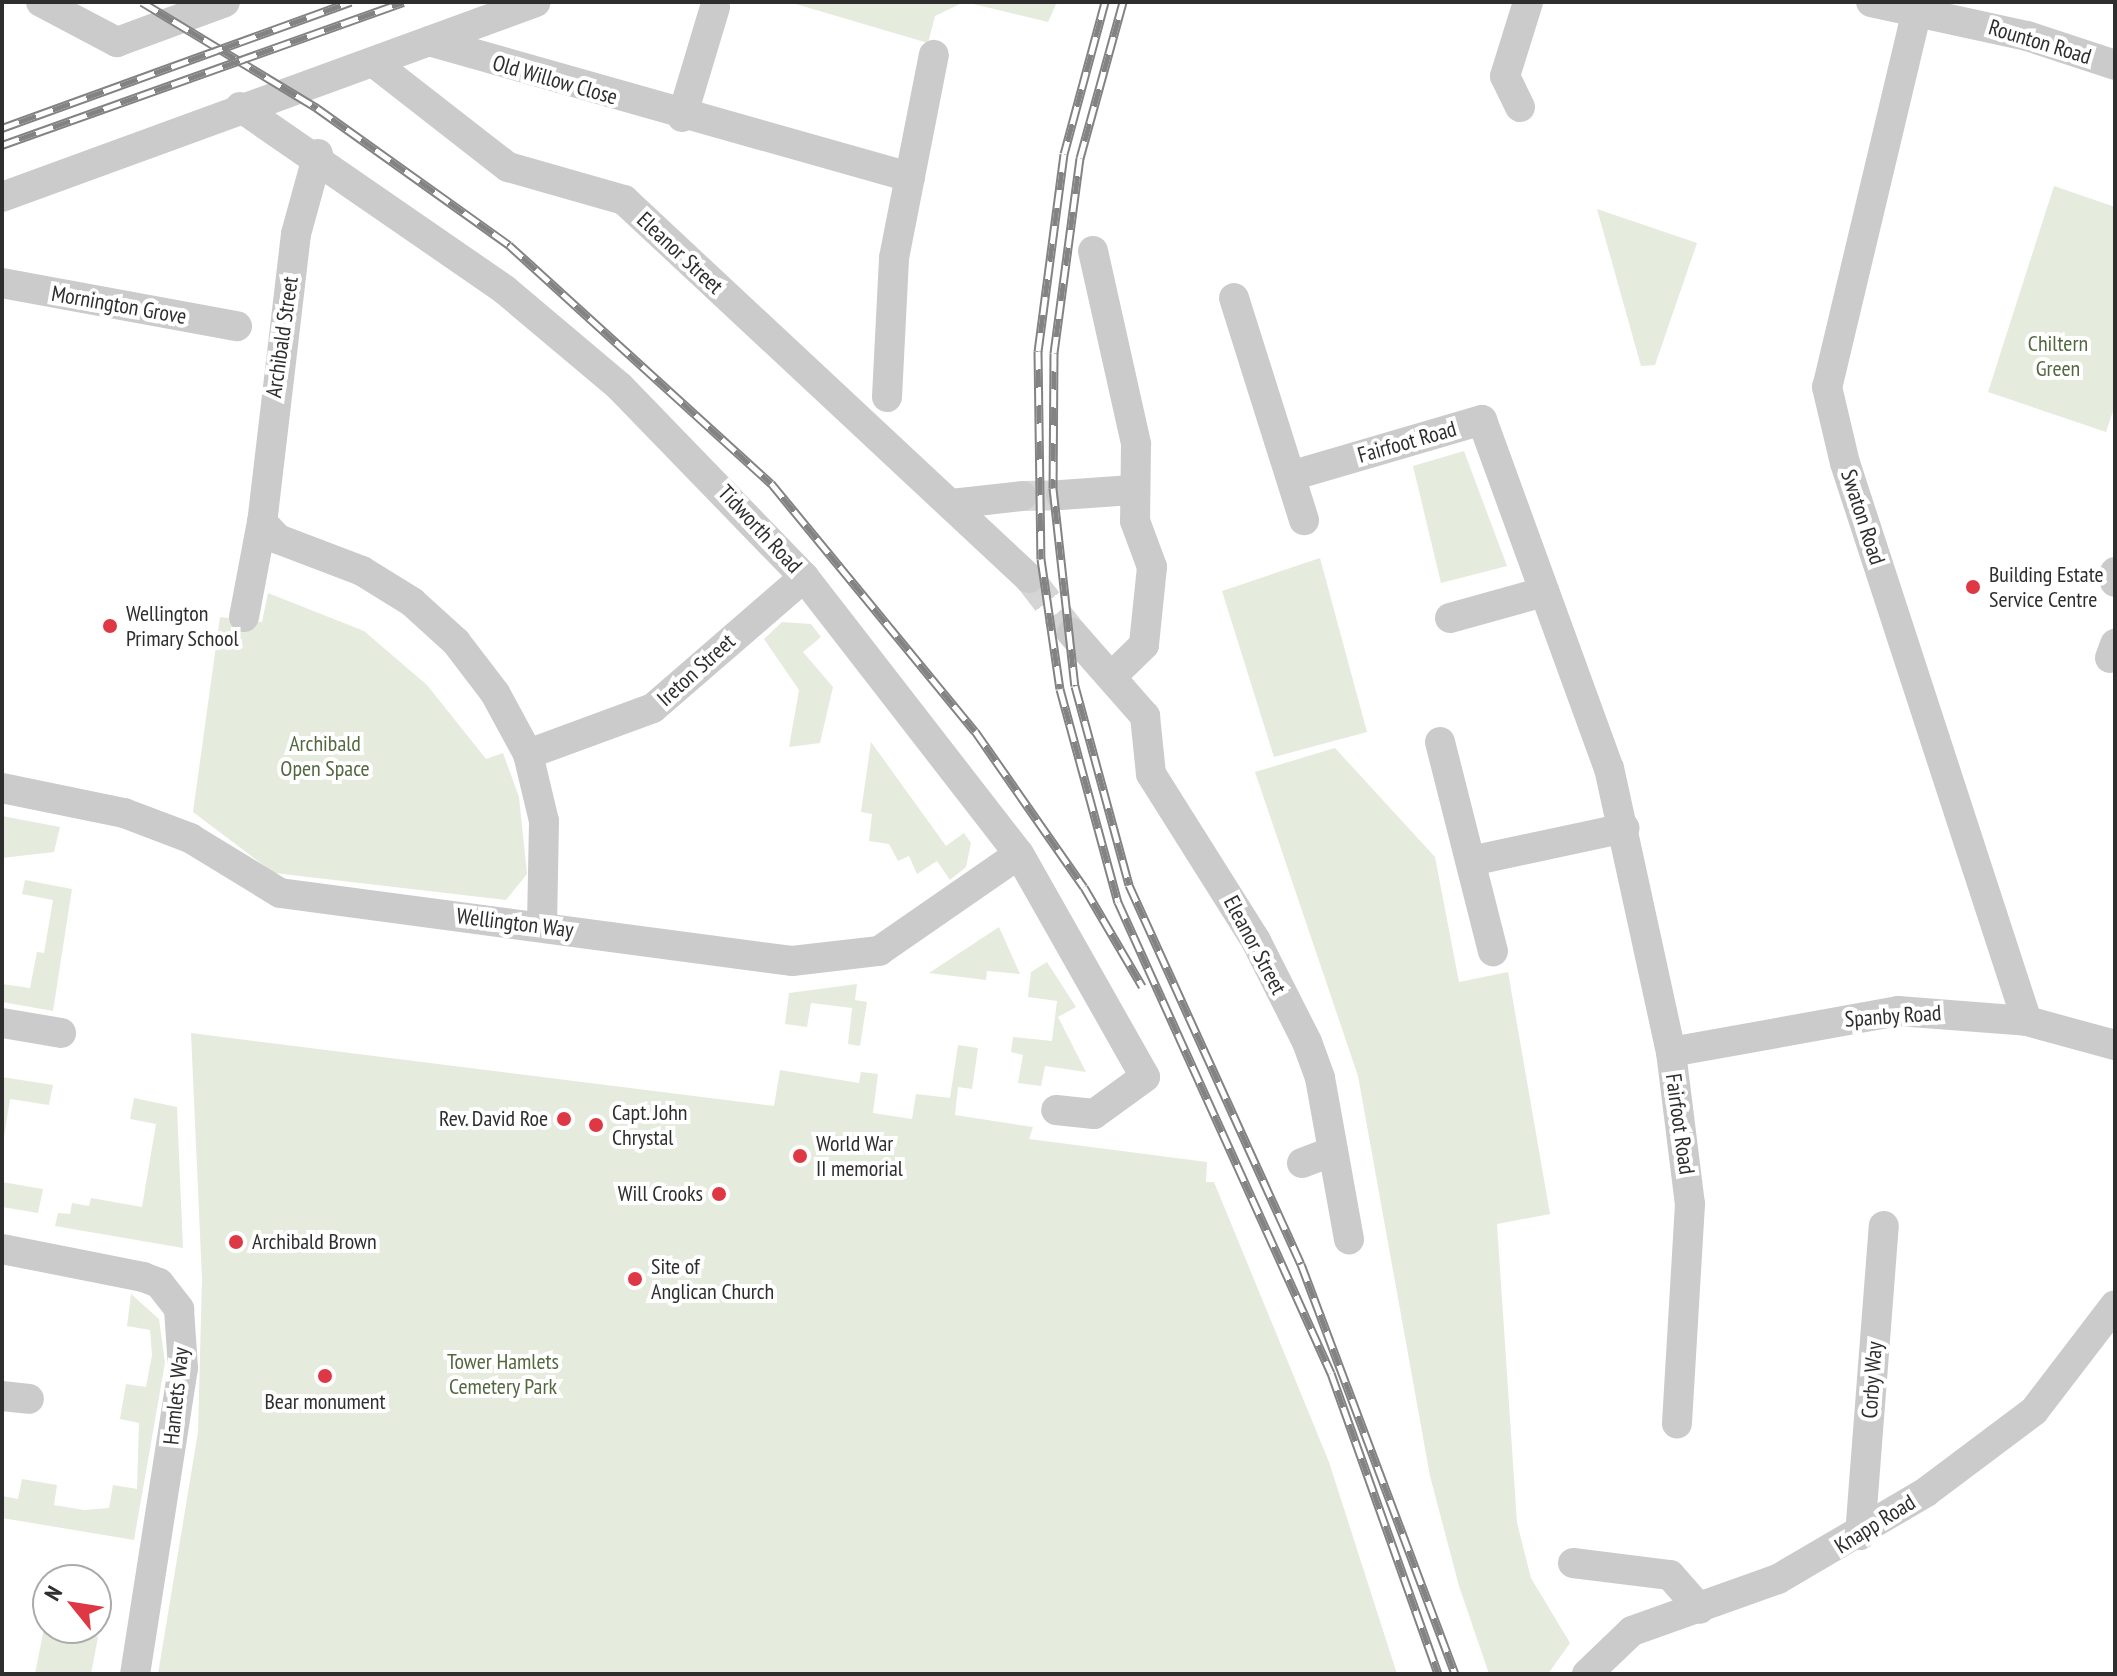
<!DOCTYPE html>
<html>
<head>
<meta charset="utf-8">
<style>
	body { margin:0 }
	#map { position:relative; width:2117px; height:1676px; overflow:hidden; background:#fff; font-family:"PT Sans Narrow",sans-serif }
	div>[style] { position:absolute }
	.green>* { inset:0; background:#e5ebdd }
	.minor-tunnel>* { height:30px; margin-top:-15px; transform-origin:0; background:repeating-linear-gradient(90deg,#d5d5d5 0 30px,transparent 0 45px) }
	.minor>* { height:30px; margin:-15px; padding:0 15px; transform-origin:15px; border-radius:15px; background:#cbcbcb }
	.rail>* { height:9px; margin-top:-4.5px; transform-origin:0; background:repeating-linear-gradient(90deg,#fff 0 18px,#838383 0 36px); box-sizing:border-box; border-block:2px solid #838383 }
	.dots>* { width:22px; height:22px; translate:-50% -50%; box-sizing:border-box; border:4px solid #fff; border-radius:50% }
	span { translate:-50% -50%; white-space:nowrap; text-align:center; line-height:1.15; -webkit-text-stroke:8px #fff; paint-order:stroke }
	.street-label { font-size:22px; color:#2e2e2e }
	.park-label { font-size:22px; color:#52683e }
	.poi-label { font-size:22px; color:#2e2e2e }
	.left { translate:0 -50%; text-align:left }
	.right { translate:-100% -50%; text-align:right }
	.frame { position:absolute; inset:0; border:4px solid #2e2e2e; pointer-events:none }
	.north { position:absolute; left:32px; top:1564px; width:80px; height:80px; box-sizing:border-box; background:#fff; border:2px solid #ababab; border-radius:50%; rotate:300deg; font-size:22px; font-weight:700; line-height:32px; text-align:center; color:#2e2e2e }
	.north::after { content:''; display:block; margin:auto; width:28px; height:36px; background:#de3845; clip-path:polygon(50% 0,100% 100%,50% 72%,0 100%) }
</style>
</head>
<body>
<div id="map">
	<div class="green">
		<div style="clip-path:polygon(789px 2px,964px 2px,935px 16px,928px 43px)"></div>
		<div style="clip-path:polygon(965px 2px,1057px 2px,1048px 22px)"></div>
		<div style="clip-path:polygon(2054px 186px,2115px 207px,2115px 405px,2106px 432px,1988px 392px)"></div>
		<div style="clip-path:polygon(1597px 209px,1697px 243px,1655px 365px,1641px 366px)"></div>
		<div style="clip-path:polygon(1464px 451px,1507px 566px,1441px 583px,1413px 466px)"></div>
		<div style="clip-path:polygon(1320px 558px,1367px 732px,1274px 757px,1222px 591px)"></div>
		<div style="clip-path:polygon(268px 593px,364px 631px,427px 685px,486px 759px,503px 753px,519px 797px,527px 874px,506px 900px,274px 873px,193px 812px,220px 617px,262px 622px)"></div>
		<div style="clip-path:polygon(782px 622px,811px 624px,821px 637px,803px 652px,833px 687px,820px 743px,789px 747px,799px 690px,764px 639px)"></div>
		<div style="clip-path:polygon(871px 742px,946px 846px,964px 833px,971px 843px,966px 867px,950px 880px,937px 861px,917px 874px,909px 856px,898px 861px,889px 844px,869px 841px,872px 814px,861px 812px)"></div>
		<div style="clip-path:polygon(1335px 748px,1435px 857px,1459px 982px,1508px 972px,1550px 1214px,1497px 1224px,1517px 1523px,1531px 1578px,1570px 1643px,1548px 1674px,1489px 1674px,1459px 1586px,1430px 1476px,1358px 1076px,1255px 772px)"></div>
		<div style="clip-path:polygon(2px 816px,60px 827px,54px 852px,2px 858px)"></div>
		<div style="clip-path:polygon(25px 880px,72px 889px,53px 1011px,2px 1002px,2px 984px,30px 988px,37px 952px,44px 953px,53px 900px,22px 894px)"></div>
		<div style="clip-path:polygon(999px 927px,1020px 974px,987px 971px,986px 980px,929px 973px)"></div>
		<div style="clip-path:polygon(1047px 962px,1076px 1007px,1058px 1017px,1086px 1072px,1045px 1066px,1041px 1086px,1018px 1083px,1023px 1055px,1011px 1052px,1013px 1037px,1052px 1041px,1057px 1001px,1028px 997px,1031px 972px)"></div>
		<div style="clip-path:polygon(857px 984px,855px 1000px,867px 1002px,860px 1046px,848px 1044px,852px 1008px,811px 1003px,807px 1027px,785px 1024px,789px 993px)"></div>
		<div style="clip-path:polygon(191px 1033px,774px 1106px,780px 1070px,859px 1083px,861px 1072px,878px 1074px,873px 1113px,912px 1119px,916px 1094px,950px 1098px,958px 1045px,978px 1048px,972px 1089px,958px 1087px,955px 1115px,1033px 1127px,1029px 1139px,1207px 1162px,1206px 1182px,1214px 1182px,1329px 1462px,1397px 1674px,158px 1674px,198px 1432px,202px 1279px)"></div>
		<div style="clip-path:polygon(2px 1077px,53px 1085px,49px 1105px,10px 1099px,2px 1149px)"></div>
		<div style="clip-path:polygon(134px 1098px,177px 1107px,183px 1248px,55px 1226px,58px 1213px,70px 1214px,72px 1203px,89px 1206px,91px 1198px,142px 1207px,156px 1124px,130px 1119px)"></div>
		<div style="clip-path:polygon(2px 1182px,43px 1189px,38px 1213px,2px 1207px)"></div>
		<div style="clip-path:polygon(131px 1294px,159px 1319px,165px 1363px,134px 1540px,2px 1518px,2px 1496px,18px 1499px,22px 1479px,57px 1485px,54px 1505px,84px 1510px,109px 1508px,113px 1485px,137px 1489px,139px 1423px,120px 1419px,126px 1384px,146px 1387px,152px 1355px,150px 1330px,127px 1326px)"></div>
		<div style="clip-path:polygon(44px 1628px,98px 1637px,91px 1674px,35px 1674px)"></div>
	</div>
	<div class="minor-tunnel">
		<div style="left:1022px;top:496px;width:39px;rotate:-1deg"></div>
		<div style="left:1029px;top:578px;width:70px;rotate:52deg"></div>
	</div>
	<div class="minor">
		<div style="left:41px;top:2px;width:86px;rotate:27.8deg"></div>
		<div style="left:117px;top:42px;width:115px;rotate:-20.3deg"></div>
		<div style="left:1871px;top:2px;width:160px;rotate:12.3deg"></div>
		<div style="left:2027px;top:36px;width:93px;rotate:18.2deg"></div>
		<div style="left:1919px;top:2px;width:396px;rotate:103.4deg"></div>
		<div style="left:1827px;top:387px;width:78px;rotate:76.7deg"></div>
		<div style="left:1845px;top:463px;width:587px;rotate:71.94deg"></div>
		<div style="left:429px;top:41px;width:500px;rotate:15.8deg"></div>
		<div style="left:373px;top:62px;width:171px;rotate:37.9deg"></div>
		<div style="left:508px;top:167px;width:121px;rotate:15.9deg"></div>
		<div style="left:624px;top:200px;width:554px;rotate:43.03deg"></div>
		<div style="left:240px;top:107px;width:322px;rotate:34.6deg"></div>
		<div style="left:505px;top:290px;width:150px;rotate:40.1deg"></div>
		<div style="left:620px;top:387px;width:264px;rotate:45.9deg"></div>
		<div style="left:804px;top:577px;width:351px;rotate:52.2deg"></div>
		<div style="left:1019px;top:854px;width:256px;rotate:60.5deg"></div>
		<div style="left:1145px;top:1077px;width:63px;rotate:144deg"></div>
		<div style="left:1094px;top:1114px;width:38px;rotate:-174deg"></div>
		<div style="left:1520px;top:107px;width:34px;rotate:-116deg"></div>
		<div style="left:1505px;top:76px;width:77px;rotate:-72.7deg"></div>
		<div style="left:682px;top:117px;width:115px;rotate:-73.3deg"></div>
		<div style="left:318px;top:154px;width:83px;rotate:105.4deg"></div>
		<div style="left:296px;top:234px;width:290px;rotate:96.7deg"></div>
		<div style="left:262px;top:522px;width:23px;rotate:47deg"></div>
		<div style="left:278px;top:539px;width:90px;rotate:20.9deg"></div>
		<div style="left:362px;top:571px;width:59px;rotate:31.8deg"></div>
		<div style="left:412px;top:602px;width:59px;rotate:42.3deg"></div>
		<div style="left:456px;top:642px;width:64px;rotate:52.6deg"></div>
		<div style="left:495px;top:693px;width:69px;rotate:61.6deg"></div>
		<div style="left:528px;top:754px;width:69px;rotate:76.6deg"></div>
		<div style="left:544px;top:821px;width:105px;rotate:91.1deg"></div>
		<div style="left:2px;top:197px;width:568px;rotate:-20.06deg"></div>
		<div style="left:1093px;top:251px;width:198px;rotate:77.4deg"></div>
		<div style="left:1136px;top:444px;width:77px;rotate:90.7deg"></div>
		<div style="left:1135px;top:521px;width:49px;rotate:69.7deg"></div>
		<div style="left:1152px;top:567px;width:78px;rotate:95.9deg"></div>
		<div style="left:1144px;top:645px;width:43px;rotate:135.9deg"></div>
		<div style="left:2px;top:283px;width:239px;rotate:10.4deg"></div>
		<div style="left:1234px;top:298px;width:233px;rotate:72.5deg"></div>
		<div style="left:887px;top:397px;width:139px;rotate:-87.1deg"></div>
		<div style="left:894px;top:258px;width:207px;rotate:-78.9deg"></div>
		<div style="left:1294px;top:475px;width:196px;rotate:-16.3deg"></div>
		<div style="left:1482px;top:420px;width:370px;rotate:70deg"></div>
		<div style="left:1609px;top:768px;width:291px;rotate:77.7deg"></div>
		<div style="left:1671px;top:1052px;width:153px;rotate:82.9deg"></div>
		<div style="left:1690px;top:1204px;width:220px;rotate:93.4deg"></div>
		<div style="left:1061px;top:495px;width:71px;rotate:-4deg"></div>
		<div style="left:951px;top:504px;width:71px;rotate:-6.4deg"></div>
		<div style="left:2115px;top:572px;width:10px;rotate:90deg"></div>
		<div style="left:244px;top:617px;width:97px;rotate:-79.3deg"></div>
		<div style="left:1450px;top:618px;width:98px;rotate:-15.5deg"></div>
		<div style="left:1072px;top:633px;width:111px;rotate:48.7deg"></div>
		<div style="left:1145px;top:716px;width:58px;rotate:84.1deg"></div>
		<div style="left:1151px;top:774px;width:197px;rotate:57.8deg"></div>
		<div style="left:1256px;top:941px;width:113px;rotate:63.2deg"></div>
		<div style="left:1307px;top:1042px;width:38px;rotate:70deg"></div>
		<div style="left:1320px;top:1078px;width:164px;rotate:79.8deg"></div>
		<div style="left:2110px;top:658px;width:15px;rotate:-70deg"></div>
		<div style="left:1440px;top:742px;width:216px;rotate:75.8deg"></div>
		<div style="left:528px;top:754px;width:133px;rotate:-20.2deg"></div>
		<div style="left:653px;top:708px;width:200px;rotate:-40.9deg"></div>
		<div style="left:2px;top:788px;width:125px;rotate:11.6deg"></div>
		<div style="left:124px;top:813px;width:71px;rotate:20.7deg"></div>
		<div style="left:190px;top:838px;width:105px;rotate:31.4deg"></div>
		<div style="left:280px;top:893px;width:516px;rotate:7.57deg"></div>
		<div style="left:792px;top:961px;width:88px;rotate:-6.6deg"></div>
		<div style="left:879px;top:951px;width:170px;rotate:-34.7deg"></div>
		<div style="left:1471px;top:861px;width:157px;rotate:-12.1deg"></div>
		<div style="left:2px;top:1023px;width:60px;rotate:9.6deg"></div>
		<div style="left:1671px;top:1052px;width:231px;rotate:-10.2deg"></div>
		<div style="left:1898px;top:1011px;width:129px;rotate:4.4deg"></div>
		<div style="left:2027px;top:1021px;width:91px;rotate:15.3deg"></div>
		<div style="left:1302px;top:1163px;width:33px;rotate:-21deg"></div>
		<div style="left:2px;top:1249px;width:144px;rotate:11.2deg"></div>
		<div style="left:143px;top:1277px;width:17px;rotate:21deg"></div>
		<div style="left:159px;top:1283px;width:33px;rotate:52deg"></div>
		<div style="left:179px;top:1309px;width:59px;rotate:86.1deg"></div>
		<div style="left:183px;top:1368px;width:310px;rotate:98.9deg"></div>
		<div style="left:2px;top:1396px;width:27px;rotate:6deg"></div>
		<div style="left:1860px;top:1535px;width:310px;rotate:-85.6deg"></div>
		<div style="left:1573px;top:1563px;width:98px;rotate:7.1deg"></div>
		<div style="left:1670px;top:1575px;width:45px;rotate:48.6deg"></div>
		<div style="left:1587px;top:1674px;width:62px;rotate:-43.7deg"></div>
		<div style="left:1632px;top:1631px;width:155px;rotate:-19.6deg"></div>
		<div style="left:1778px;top:1579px;width:172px;rotate:-30.4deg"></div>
		<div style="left:1926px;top:1492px;width:135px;rotate:-36.9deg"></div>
		<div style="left:2034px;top:1411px;width:133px;rotate:-52.6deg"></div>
	</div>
	<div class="rail">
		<div style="left:142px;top:2px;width:205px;rotate:31.2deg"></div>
		<div style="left:317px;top:108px;width:236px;rotate:35.5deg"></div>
		<div style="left:509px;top:245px;width:354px;rotate:42.3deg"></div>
		<div style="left:771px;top:483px;width:321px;rotate:50.6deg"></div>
		<div style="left:975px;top:731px;width:190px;rotate:55.1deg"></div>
		<div style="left:1084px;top:887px;width:115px;rotate:59.6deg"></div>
		<div style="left:1105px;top:2px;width:157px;rotate:105.1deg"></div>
		<div style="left:1064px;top:154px;width:199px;rotate:97.5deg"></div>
		<div style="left:1038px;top:351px;width:208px;rotate:89.2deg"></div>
		<div style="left:1041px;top:559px;width:131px;rotate:81.7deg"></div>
		<div style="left:1060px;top:689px;width:221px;rotate:74.8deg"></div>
		<div style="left:1118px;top:902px;width:517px;rotate:65.67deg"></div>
		<div style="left:1331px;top:1373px;width:319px;rotate:70.4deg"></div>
		<div style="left:1123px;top:2px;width:162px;rotate:105.4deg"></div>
		<div style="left:1080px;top:158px;width:197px;rotate:97.6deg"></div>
		<div style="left:1054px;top:353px;width:135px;rotate:90.4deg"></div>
		<div style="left:1053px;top:488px;width:199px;rotate:83.7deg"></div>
		<div style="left:1075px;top:686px;width:206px;rotate:74.8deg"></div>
		<div style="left:1129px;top:885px;width:416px;rotate:65.6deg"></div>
		<div style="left:1301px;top:1264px;width:438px;rotate:69.4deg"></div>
		<div style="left:2px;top:128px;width:371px;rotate:-19.9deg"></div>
		<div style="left:2px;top:145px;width:426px;rotate:-19.6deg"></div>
	</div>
	<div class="dots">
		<div style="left:1973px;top:587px;background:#de3845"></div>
		<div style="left:110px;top:626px;background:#de3845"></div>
		<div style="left:564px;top:1119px;background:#de3845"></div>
		<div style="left:596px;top:1125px;background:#de3845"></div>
		<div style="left:800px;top:1156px;background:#de3845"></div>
		<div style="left:719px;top:1194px;background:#de3845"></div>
		<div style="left:236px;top:1242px;background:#de3845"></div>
		<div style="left:635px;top:1279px;background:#de3845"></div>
		<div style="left:325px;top:1376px;background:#de3845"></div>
	</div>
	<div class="street-label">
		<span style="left:2040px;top:42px;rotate:17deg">Rounton Road</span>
		<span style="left:555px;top:80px;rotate:16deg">Old Willow Close</span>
		<span style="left:680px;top:253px;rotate:43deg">Eleanor Street</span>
		<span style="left:119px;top:305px;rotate:10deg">Mornington Grove</span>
		<span style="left:282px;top:337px;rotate:-82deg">Archibald Street</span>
		<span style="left:1407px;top:442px;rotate:-16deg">Fairfoot Road</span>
		<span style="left:1863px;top:517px;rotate:72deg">Swaton Road</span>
		<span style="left:760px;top:529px;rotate:47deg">Tidworth Road</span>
		<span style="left:696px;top:670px;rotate:-42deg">Ireton Street</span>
		<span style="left:515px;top:923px;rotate:7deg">Wellington Way</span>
		<span style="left:1255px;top:945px;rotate:62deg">Eleanor Street</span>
		<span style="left:1893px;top:1016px;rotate:-4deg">Spanby Road</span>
		<span style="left:1680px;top:1124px;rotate:82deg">Fairfoot Road</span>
		<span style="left:1872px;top:1380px;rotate:-86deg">Corby Way</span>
		<span style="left:176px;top:1396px;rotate:-84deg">Hamlets Way</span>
		<span style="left:1875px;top:1524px;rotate:-32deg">Knapp Road</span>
	</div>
	<div class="park-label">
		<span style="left:2058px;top:356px">Chiltern<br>Green</span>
		<span style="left:325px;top:756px">Archibald<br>Open Space</span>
		<span style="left:503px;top:1374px">Tower Hamlets<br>Cemetery Park</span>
	</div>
	<div class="poi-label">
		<span class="left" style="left:1989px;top:587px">Building Estate<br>Service Centre</span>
		<span class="left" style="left:126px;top:626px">Wellington<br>Primary School</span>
		<span class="left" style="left:612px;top:1125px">Capt. John<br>Chrystal</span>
		<span class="right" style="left:548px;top:1119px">Rev. David Roe</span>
		<span class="left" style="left:816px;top:1156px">World War<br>II memorial</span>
		<span class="right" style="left:703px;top:1194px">Will Crooks</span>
		<span class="left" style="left:252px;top:1242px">Archibald Brown</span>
		<span class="left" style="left:651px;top:1279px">Site of<br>Anglican Church</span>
		<span style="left:325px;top:1402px">Bear monument</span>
	</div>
	<div class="frame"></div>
	<div class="north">N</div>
</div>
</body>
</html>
